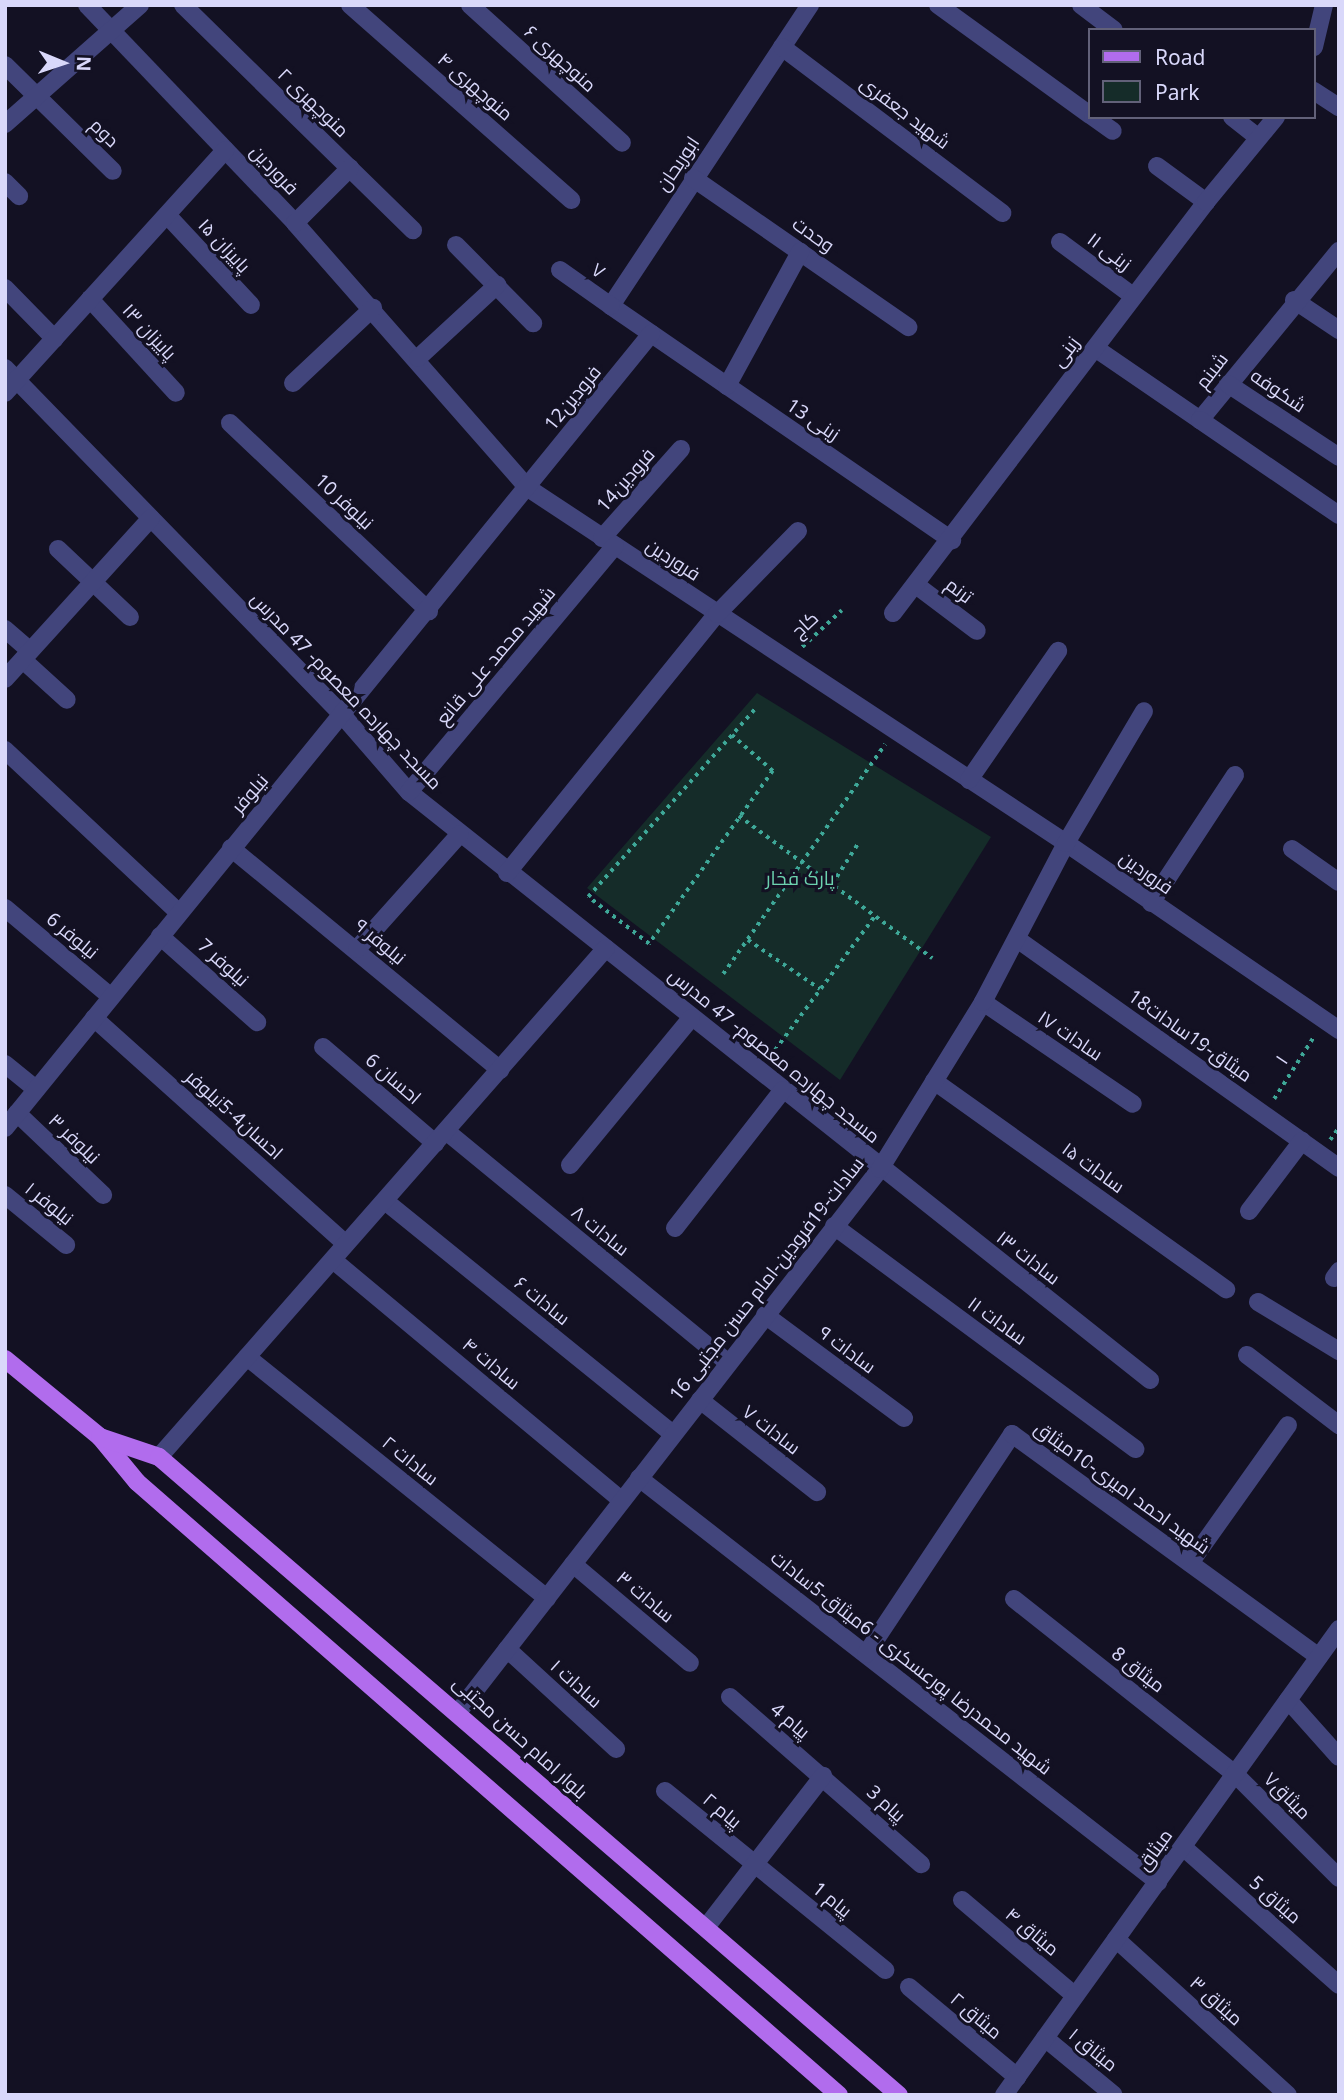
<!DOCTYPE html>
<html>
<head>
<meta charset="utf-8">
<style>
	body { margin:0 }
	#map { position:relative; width:1344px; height:2100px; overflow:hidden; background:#131123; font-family:"Noto Sans",Cairo,sans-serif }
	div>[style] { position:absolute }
	.green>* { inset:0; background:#152c29 }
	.path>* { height:3.5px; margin-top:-1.75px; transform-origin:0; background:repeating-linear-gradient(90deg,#3ea898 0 3.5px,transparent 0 8.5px) }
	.minor>* { height:18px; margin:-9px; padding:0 9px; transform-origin:9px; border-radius:9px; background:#42457c }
	.major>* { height:18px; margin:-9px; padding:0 9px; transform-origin:9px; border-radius:9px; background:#b16ced }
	span { translate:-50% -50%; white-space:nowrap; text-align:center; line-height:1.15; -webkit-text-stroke:6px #131123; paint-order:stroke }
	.street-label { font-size:19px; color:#d9d8fa }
	.park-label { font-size:19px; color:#6cd2af }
	.frame { position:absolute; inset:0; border:7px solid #d9d8fa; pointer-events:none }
	.legend { position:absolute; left:1088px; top:28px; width:228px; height:91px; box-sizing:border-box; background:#131123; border:2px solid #626179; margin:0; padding:9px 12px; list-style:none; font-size:21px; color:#d9d8fa }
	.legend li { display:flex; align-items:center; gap:14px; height:35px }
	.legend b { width:35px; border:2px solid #626179 }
	.north { position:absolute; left:28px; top:28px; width:70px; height:70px; -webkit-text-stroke:5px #131123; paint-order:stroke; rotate:92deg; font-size:19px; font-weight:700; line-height:28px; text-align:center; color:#d9d8fa }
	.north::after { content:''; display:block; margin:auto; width:24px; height:32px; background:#d9d8fa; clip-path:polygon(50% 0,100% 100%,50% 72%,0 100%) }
</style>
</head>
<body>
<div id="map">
	<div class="green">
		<div style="clip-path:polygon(757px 693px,991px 837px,840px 1080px,587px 888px)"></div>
	</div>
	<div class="path">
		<div style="left:802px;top:647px;width:54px;rotate:-42.8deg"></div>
		<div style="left:732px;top:735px;width:55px;rotate:41.3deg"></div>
		<div style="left:773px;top:771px;width:213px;rotate:125.6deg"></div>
		<div style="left:649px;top:944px;width:77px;rotate:-142.4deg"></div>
		<div style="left:588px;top:897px;width:253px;rotate:-48.4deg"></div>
		<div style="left:739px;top:816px;width:240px;rotate:36.3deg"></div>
		<div style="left:832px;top:884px;width:50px;rotate:-57.3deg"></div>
		<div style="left:748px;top:940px;width:87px;rotate:34.2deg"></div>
		<div style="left:723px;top:974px;width:281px;rotate:-54.8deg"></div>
		<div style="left:775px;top:1050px;width:167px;rotate:-53.3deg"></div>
		<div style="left:1274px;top:1099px;width:76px;rotate:-57.4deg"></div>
		<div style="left:1330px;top:1140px;width:16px;rotate:-55deg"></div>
	</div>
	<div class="minor">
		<div style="left:87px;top:5px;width:301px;rotate:46.3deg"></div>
		<div style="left:295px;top:223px;width:353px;rotate:48.7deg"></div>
		<div style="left:528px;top:488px;width:645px;rotate:33.42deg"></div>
		<div style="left:1066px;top:843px;width:331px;rotate:34.4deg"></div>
		<div style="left:183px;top:5px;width:322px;rotate:44.4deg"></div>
		<div style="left:350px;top:5px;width:295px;rotate:41.4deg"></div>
		<div style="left:470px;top:5px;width:205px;rotate:42.2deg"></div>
		<div style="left:810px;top:5px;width:361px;rotate:123.5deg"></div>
		<div style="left:611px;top:306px;width:414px;rotate:34.5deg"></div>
		<div style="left:938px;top:5px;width:188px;rotate:35.9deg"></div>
		<div style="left:1081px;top:5px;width:41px;rotate:37.1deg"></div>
		<div style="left:782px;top:47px;width:276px;rotate:37deg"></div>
		<div style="left:1314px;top:47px;width:43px;rotate:-76.6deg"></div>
		<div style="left:5px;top:65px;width:151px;rotate:44.5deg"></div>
		<div style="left:1314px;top:91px;width:30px;rotate:33deg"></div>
		<div style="left:1093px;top:117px;width:24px;rotate:35deg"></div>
		<div style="left:1232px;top:117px;width:33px;rotate:38deg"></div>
		<div style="left:5px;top:124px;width:180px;rotate:-41.4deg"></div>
		<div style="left:1157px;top:166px;width:61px;rotate:36.3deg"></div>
		<div style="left:693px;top:178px;width:262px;rotate:34.7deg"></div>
		<div style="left:5px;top:182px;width:20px;rotate:45deg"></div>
		<div style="left:167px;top:215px;width:123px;rotate:47deg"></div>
		<div style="left:295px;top:223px;width:78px;rotate:-45deg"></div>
		<div style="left:1060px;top:242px;width:91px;rotate:36.5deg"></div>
		<div style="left:456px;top:245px;width:110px;rotate:45.4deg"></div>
		<div style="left:560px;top:270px;width:62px;rotate:35.2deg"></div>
		<div style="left:5px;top:288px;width:71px;rotate:45.6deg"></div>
		<div style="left:90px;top:299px;width:127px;rotate:47.5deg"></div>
		<div style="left:1294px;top:300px;width:54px;rotate:33.7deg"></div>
		<div style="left:1095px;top:348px;width:127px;rotate:34.4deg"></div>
		<div style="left:1200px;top:420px;width:219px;rotate:-50.6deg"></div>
		<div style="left:418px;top:358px;width:108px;rotate:-42.7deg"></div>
		<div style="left:5px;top:368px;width:487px;rotate:45.8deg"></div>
		<div style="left:344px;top:717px;width:99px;rotate:49.1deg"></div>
		<div style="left:409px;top:792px;width:946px;rotate:38.43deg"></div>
		<div style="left:293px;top:383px;width:110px;rotate:-43.2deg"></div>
		<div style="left:1228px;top:384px;width:133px;rotate:33.3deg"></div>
		<div style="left:727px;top:386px;width:153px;rotate:-61.4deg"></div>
		<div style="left:5px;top:393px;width:328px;rotate:-47.8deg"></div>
		<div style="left:1200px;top:420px;width:168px;rotate:34.4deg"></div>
		<div style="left:230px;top:423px;width:274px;rotate:43.4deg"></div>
		<div style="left:602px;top:538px;width:119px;rotate:-48.4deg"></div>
		<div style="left:58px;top:549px;width:99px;rotate:43.4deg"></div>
		<div style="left:916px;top:585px;width:76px;rotate:37deg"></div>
		<div style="left:893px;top:613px;width:517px;rotate:-52.71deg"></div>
		<div style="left:1206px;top:202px;width:110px;rotate:-50.5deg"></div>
		<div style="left:5px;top:629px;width:33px;rotate:41deg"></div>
		<div style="left:23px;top:660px;width:59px;rotate:42.3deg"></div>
		<div style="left:5px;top:679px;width:217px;rotate:-47.8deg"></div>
		<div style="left:5px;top:750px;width:238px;rotate:43.1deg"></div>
		<div style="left:969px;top:780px;width:157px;rotate:-55.4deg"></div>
		<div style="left:409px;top:792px;width:321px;rotate:-50.1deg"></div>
		<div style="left:231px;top:848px;width:349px;rotate:39.5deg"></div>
		<div style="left:1292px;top:849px;width:57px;rotate:35.1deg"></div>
		<div style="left:507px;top:873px;width:333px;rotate:-51deg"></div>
		<div style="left:717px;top:614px;width:116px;rotate:-45.7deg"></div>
		<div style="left:1151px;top:903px;width:153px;rotate:-56.7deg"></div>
		<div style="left:5px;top:908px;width:138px;rotate:40deg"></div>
		<div style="left:160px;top:936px;width:130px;rotate:41.6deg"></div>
		<div style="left:1017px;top:939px;width:395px;rotate:35.4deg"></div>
		<div style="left:357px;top:949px;width:154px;rotate:-48.2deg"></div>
		<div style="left:983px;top:1002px;width:181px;rotate:34.2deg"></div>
		<div style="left:94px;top:1018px;width:338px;rotate:41.9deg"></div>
		<div style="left:323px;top:1047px;width:148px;rotate:40.6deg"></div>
		<div style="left:5px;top:1064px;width:40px;rotate:39deg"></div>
		<div style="left:934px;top:1081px;width:359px;rotate:35.5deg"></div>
		<div style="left:17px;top:1113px;width:119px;rotate:43.6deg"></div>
		<div style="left:5px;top:1128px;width:1024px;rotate:-50.87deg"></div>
		<div style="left:446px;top:1131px;width:365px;rotate:39.4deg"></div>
		<div style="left:570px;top:1165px;width:190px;rotate:-50.5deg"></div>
		<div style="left:5px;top:1195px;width:79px;rotate:39.3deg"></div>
		<div style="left:385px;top:1201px;width:370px;rotate:39deg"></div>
		<div style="left:1249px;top:1211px;width:88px;rotate:-52.9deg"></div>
		<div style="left:834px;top:1226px;width:375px;rotate:36.5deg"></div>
		<div style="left:675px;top:1228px;width:175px;rotate:-52deg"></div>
		<div style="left:333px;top:1260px;width:376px;rotate:39.8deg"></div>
		<div style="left:1334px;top:1278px;width:9px;rotate:-54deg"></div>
		<div style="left:1258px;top:1302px;width:95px;rotate:31.2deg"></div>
		<div style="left:765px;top:1315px;width:173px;rotate:36.5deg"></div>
		<div style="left:1247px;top:1355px;width:116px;rotate:37.3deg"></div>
		<div style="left:247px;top:1357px;width:385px;rotate:38.8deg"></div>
		<div style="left:700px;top:1400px;width:149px;rotate:38.2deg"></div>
		<div style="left:159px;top:1457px;width:677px;rotate:-48.71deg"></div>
		<div style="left:639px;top:1478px;width:658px;rotate:37.9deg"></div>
		<div style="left:1190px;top:1563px;width:169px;rotate:-54.6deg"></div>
		<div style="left:573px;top:1564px;width:153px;rotate:40.2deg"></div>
		<div style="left:1014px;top:1599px;width:282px;rotate:38.4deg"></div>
		<div style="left:1235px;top:1774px;width:147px;rotate:45deg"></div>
		<div style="left:507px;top:1649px;width:148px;rotate:42.5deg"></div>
		<div style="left:866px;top:1654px;width:264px;rotate:-56.4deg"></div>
		<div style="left:1012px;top:1434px;width:379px;rotate:36deg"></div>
		<div style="left:730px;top:1697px;width:254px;rotate:41.2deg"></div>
		<div style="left:1288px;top:1700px;width:76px;rotate:48.2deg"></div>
		<div style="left:459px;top:1711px;width:686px;rotate:-52.16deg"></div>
		<div style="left:880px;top:1169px;width:196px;rotate:-58.3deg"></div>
		<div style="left:983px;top:1002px;width:179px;rotate:-62.4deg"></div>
		<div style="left:1066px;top:843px;width:153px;rotate:-59.4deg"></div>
		<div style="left:665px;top:1791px;width:284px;rotate:39.1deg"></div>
		<div style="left:1183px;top:1847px;width:208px;rotate:41.5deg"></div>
		<div style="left:962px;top:1900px;width:148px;rotate:40.3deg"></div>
		<div style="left:707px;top:1926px;width:190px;rotate:-52.3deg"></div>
		<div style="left:1116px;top:1939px;width:232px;rotate:42.2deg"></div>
		<div style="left:909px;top:1987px;width:141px;rotate:39.8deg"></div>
		<div style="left:1045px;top:2038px;width:89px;rotate:39.6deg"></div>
		<div style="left:1004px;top:2095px;width:574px;rotate:-54.29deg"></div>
	</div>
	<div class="major">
		<div style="left:5px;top:1359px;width:123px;rotate:39.4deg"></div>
		<div style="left:100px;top:1437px;width:58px;rotate:50.6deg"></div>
		<div style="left:137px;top:1482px;width:932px;rotate:41.13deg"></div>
		<div style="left:100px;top:1437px;width:62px;rotate:18.7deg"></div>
		<div style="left:159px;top:1457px;width:977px;rotate:40.77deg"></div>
	</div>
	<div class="street-label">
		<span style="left:560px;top:59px;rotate:42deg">منوچهری ۶</span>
		<span style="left:475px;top:87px;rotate:41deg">منوچهری ۴</span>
		<span style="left:313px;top:103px;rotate:44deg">منوچهری ۲</span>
		<span style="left:905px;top:113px;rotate:37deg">شهید جعفری</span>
		<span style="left:104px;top:133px;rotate:44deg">دوم</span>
		<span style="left:678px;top:164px;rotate:-56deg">ابوریحان</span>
		<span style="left:274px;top:170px;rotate:47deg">فروردین</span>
		<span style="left:813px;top:235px;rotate:35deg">وحدت</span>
		<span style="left:224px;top:246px;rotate:47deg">پاییزان ۱۵</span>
		<span style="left:1109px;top:252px;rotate:37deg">زینی ۱۱</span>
		<span style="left:598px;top:271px;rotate:35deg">۷</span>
		<span style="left:149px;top:332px;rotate:47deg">پاییزان ۱۳</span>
		<span style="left:1066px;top:352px;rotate:-53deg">زینی</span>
		<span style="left:1212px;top:371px;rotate:-52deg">شبنم</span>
		<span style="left:1278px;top:391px;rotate:34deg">شکوفه</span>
		<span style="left:573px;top:398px;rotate:-51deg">12فرودین</span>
		<span style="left:813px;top:420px;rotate:34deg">زینی 13</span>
		<span style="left:626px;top:480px;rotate:-49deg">14فرودین</span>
		<span style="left:344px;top:502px;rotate:43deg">نیلوفر 10</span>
		<span style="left:673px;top:560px;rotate:33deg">فروردین</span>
		<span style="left:959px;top:591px;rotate:37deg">ترنم</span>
		<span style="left:805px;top:625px;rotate:-43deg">کاج</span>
		<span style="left:496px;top:656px;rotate:-50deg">شهید محمد علی قانع</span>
		<span style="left:346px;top:691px;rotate:46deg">مسجد چهارده معصوم- 47 مدرس</span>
		<span style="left:250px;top:794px;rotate:-49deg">نیلوفر</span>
		<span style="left:1146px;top:873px;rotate:35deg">فروردین</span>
		<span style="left:72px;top:936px;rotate:40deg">نیلوفر 6</span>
		<span style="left:380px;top:942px;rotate:40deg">نیلوفر ۹</span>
		<span style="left:223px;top:963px;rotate:42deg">نیلوفر 7</span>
		<span style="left:1070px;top:1036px;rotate:34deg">سادات ۱۷</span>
		<span style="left:1190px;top:1036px;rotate:35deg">18میثاق-19سادات</span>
		<span style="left:774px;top:1056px;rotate:39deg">مسجد چهارده معصوم- 47 مدرس</span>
		<span style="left:1282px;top:1060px;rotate:-57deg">۱</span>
		<span style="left:393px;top:1079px;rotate:41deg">احسان 6</span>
		<span style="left:234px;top:1115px;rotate:42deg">احسان4-5نیلوفر</span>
		<span style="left:74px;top:1139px;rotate:44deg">نیلوفر ۳</span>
		<span style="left:1093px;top:1168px;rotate:36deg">سادات ۱۵</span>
		<span style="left:49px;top:1204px;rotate:39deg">نیلوفر ۱</span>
		<span style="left:600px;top:1231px;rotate:39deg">سادات ۸</span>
		<span style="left:1028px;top:1258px;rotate:38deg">سادات ۱۳</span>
		<span style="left:767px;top:1279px;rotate:-52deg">سادات-19فرودین-امام حسن مجتبی 16</span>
		<span style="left:542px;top:1301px;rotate:39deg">سادات ۶</span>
		<span style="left:997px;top:1321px;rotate:36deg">سادات ۱۱</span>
		<span style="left:847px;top:1350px;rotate:37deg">سادات ۹</span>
		<span style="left:491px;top:1364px;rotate:40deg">سادات ۴</span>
		<span style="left:771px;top:1430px;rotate:38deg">سادات ۷</span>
		<span style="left:410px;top:1461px;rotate:39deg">سادات ۲</span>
		<span style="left:1122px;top:1488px;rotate:36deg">شهید احمد امیری-10میثاق</span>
		<span style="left:645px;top:1597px;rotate:40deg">سادات ۳</span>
		<span style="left:911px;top:1663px;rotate:38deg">شهید محمدرضا پورعسکری - 6میثاق-5سادات</span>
		<span style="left:1138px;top:1670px;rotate:38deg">میثاق 8</span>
		<span style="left:576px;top:1684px;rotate:42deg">سادات ‍‍۱</span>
		<span style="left:790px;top:1721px;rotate:40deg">پیام 4</span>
		<span style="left:520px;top:1738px;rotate:42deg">بلوار امام حسن مجتبی</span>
		<span style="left:1287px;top:1796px;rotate:45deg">میثاق۷</span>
		<span style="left:886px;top:1804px;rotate:42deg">پیام 3</span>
		<span style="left:722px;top:1811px;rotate:40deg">پیام ۲</span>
		<span style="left:1155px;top:1850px;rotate:-54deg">میثاق</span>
		<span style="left:832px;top:1900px;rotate:39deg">پیام 1</span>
		<span style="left:1275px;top:1900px;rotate:41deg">میثاق 5</span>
		<span style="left:1032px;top:1932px;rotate:40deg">میثاق ۴</span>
		<span style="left:1216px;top:2001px;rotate:42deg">میثاق ۳</span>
		<span style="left:976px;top:2016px;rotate:40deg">میثاق ۲</span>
		<span style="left:1093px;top:2050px;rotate:39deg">میثاق ۱</span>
	</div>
	<div class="park-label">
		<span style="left:800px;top:879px">پارک فخار</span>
	</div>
	<div class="frame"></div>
	<ul class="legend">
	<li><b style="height:9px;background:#b16ced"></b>Road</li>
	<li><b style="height:19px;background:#152c29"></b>Park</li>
	</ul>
	<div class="north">N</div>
</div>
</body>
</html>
